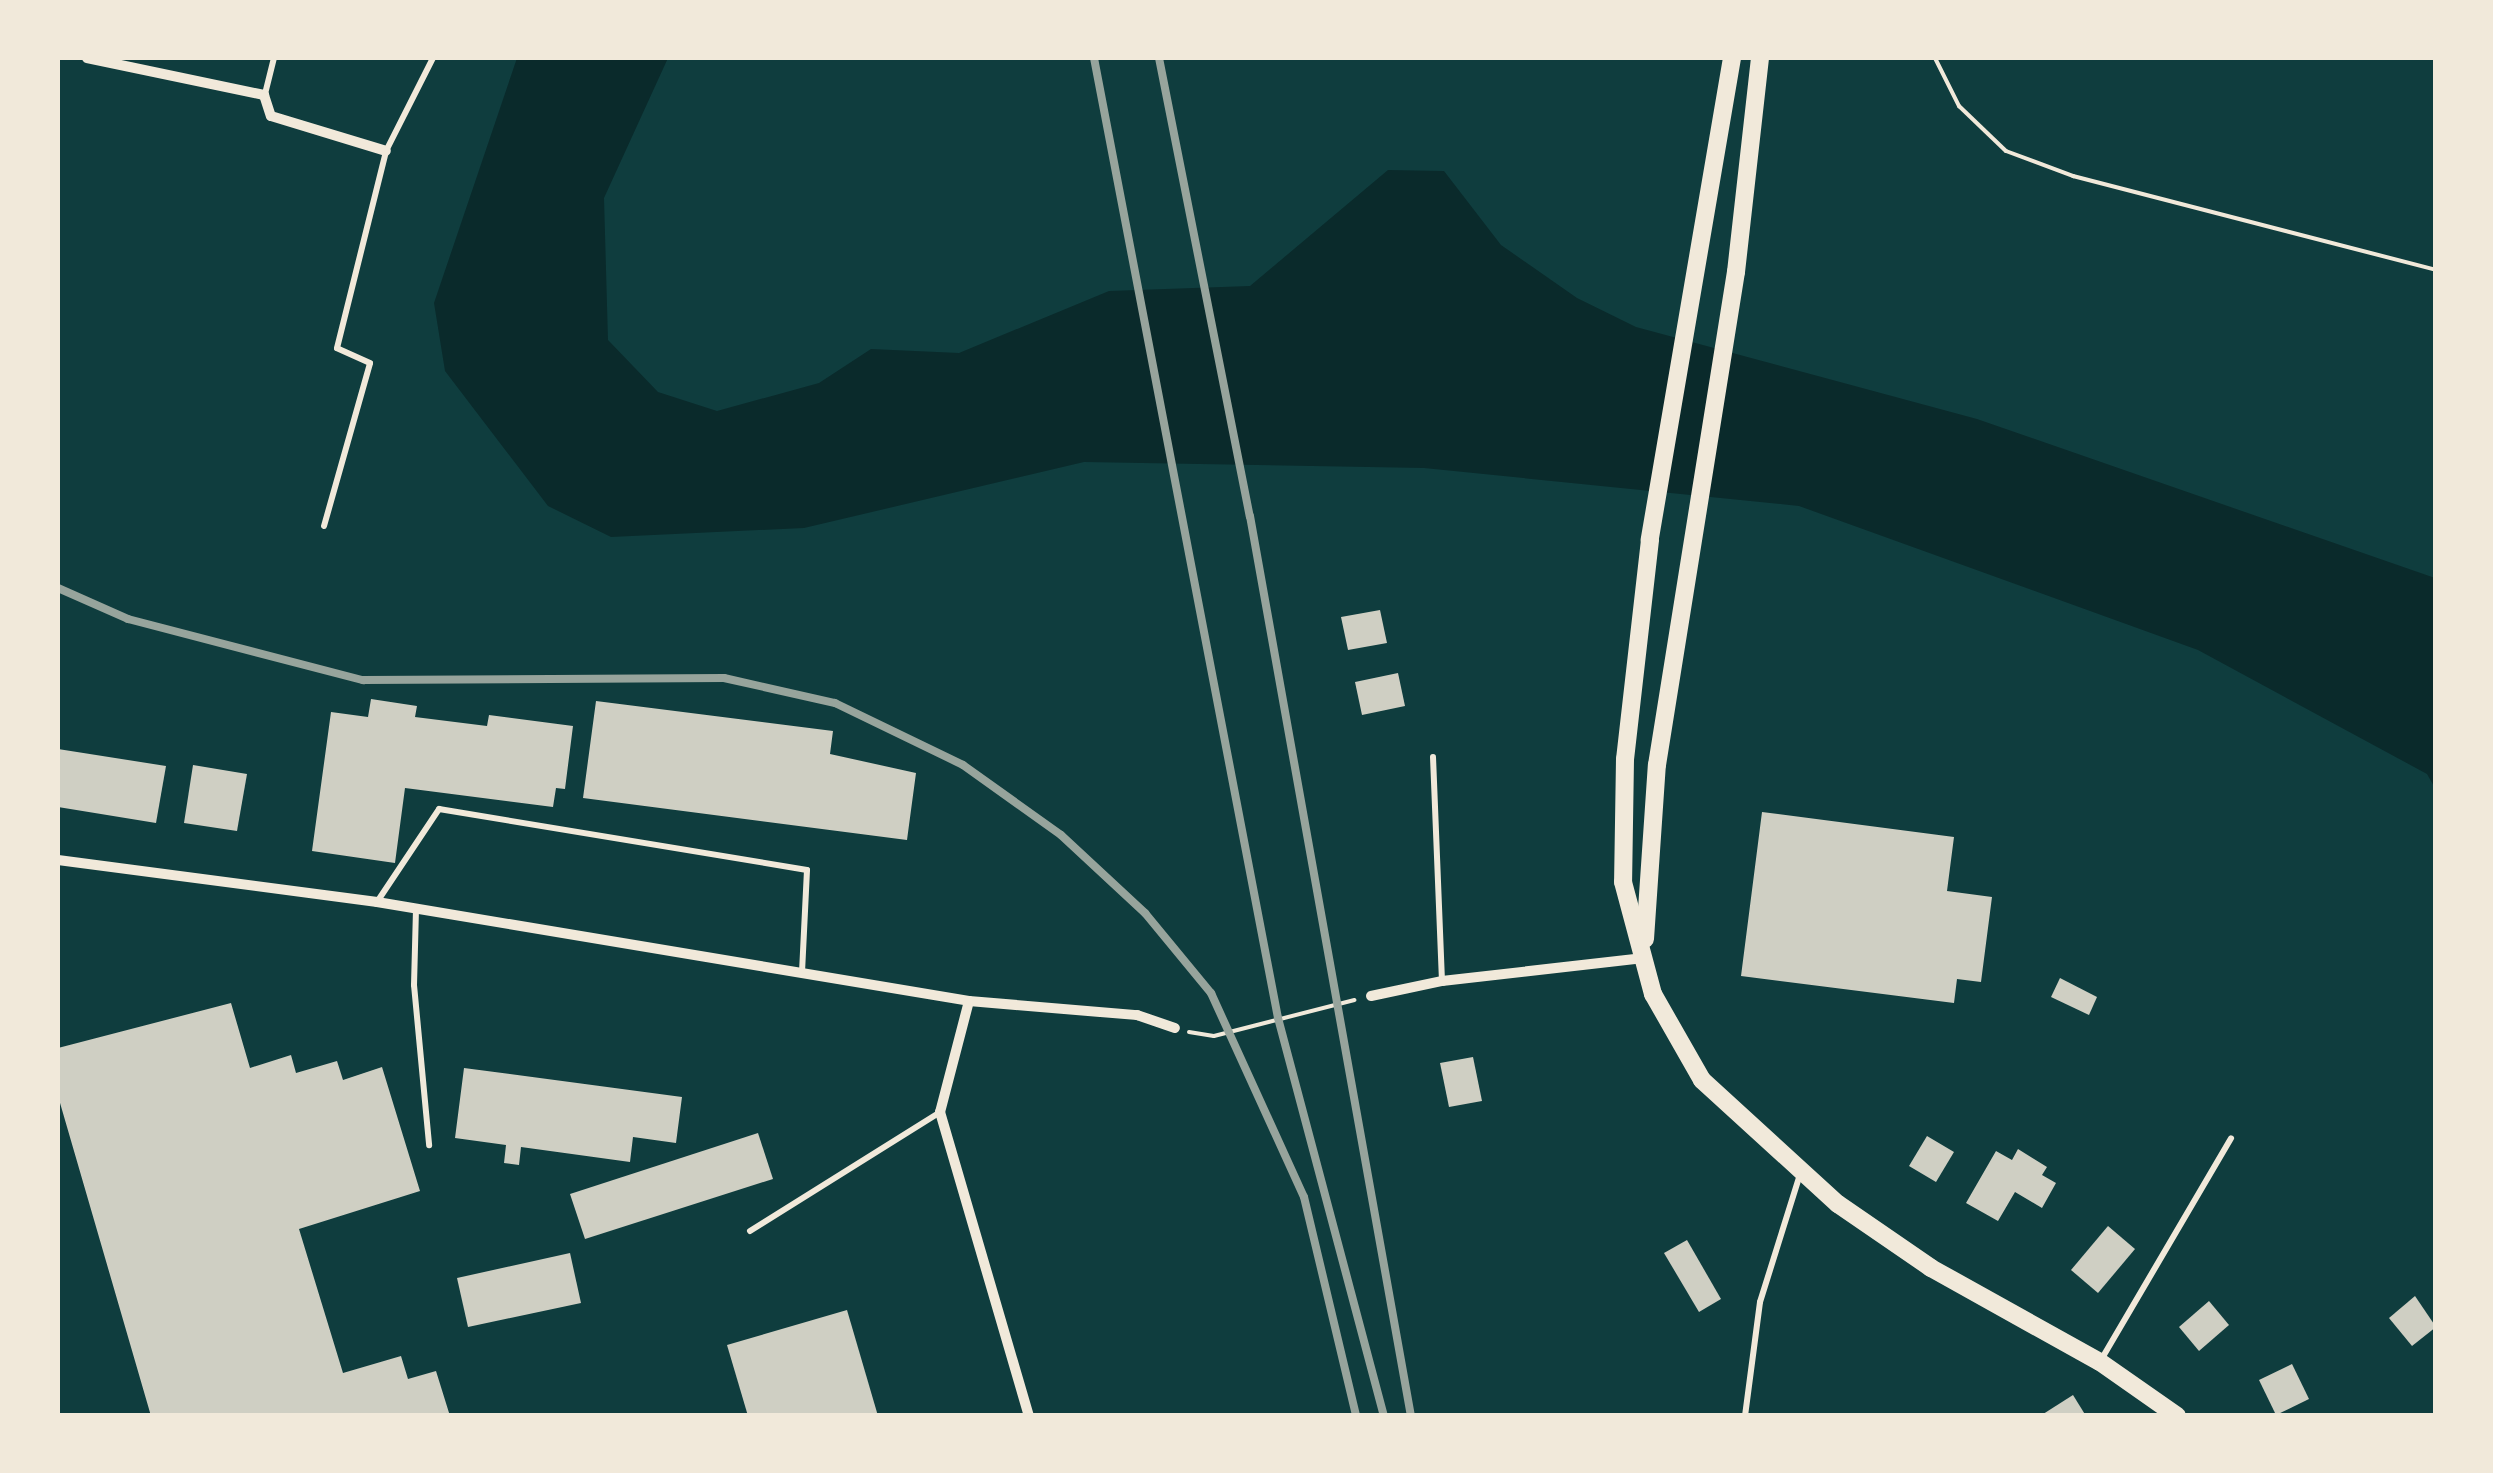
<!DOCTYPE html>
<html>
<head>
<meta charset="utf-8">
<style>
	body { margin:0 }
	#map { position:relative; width:2493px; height:1473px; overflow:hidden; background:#0f3d3e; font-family:"Nunito Sans",sans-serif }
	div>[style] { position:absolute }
	.water>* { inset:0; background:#0a2a2b }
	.building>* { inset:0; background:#cfcfc3 }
	.path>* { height:4px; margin:-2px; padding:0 2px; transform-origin:2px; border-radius:2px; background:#f1e9da }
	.service>* { height:6px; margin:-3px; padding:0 3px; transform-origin:3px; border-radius:3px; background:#f1e9da }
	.minor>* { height:10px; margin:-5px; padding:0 5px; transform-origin:5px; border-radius:5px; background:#f1e9da }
	.secondary>* { height:18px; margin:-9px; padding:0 9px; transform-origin:9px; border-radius:9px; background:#f1e9da }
	.rail>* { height:8px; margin:-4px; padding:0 4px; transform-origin:4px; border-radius:4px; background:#97a49c }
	span { translate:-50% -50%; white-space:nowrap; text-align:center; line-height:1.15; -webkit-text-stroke:9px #f1e9da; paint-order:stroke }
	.frame { position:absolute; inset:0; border:60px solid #f1e9da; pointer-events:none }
</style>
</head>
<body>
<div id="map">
	<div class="water">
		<div style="clip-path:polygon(517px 58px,668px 58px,604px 198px,608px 340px,658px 392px,717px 411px,819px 383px,871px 349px,959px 353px,1109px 291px,1250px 286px,1388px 170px,1444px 171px,1501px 245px,1577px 298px,1636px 327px,1977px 419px,2435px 578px,2435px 788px,2427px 774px,2198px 650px,1799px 506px,1424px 468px,1084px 462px,804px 528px,611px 537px,548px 506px,445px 371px,434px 303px)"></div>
	</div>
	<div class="building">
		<div style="clip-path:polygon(1380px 610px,1387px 643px,1348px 650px,1341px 617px)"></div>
		<div style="clip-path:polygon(1398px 673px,1405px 706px,1362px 715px,1355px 682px)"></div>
		<div style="clip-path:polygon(371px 699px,417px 706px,415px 717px,487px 726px,489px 715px,573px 726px,565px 789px,556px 788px,553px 807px,405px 788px,395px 863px,312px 851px,331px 712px,368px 717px)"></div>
		<div style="clip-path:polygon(596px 701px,833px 731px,830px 754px,916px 773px,907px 840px,583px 798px)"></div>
		<div style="clip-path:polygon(58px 749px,166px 766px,156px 823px,58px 807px)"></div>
		<div style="clip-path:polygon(193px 765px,247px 774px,237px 831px,184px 823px)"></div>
		<div style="clip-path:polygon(1762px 812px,1954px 837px,1947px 891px,1992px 897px,1981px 982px,1957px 979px,1954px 1003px,1741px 976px)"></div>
		<div style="clip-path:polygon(2060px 978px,2097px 997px,2089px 1015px,2051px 997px)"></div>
		<div style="clip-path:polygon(231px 1003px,250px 1068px,291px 1055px,296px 1073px,337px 1061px,343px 1080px,382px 1067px,420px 1191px,299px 1229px,343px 1373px,401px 1356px,408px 1379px,436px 1371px,450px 1416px,151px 1416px,58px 1096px,58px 1048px)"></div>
		<div style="clip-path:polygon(1473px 1057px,1482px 1101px,1449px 1107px,1440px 1063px)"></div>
		<div style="clip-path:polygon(464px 1068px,682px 1097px,676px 1143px,633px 1137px,630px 1162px,521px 1147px,519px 1165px,504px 1163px,506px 1145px,455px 1138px)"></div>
		<div style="clip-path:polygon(758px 1133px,773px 1179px,585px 1239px,570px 1194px)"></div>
		<div style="clip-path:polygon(1927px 1136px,1954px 1152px,1936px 1182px,1909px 1166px)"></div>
		<div style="clip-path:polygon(2018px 1149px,2047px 1167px,2042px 1175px,2056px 1183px,2042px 1208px,2015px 1192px,1998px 1221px,1966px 1203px,1996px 1151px,2012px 1160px)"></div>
		<div style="clip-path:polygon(2108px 1226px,2135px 1249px,2098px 1293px,2071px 1270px)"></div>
		<div style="clip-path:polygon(1687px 1240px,1721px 1299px,1699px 1312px,1664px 1253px)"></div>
		<div style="clip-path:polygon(570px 1253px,581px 1303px,468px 1327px,457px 1278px)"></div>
		<div style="clip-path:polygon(2415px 1296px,2436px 1327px,2412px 1346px,2389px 1318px)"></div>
		<div style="clip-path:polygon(2209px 1301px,2229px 1325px,2199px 1351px,2179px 1327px)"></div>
		<div style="clip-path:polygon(847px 1310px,878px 1416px,748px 1416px,727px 1345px)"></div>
		<div style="clip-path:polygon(2292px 1364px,2309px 1399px,2276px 1415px,2259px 1380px)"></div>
		<div style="clip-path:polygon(2073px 1395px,2086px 1416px,2040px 1416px)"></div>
	</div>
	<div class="path">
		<div style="left:1935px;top:58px;width:54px;rotate:63.4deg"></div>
		<div style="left:1959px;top:106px;width:65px;rotate:43.8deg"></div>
		<div style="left:2006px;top:151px;width:72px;rotate:20.5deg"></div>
		<div style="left:2073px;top:176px;width:375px;rotate:14.5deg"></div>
		<div style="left:1189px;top:1032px;width:25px;rotate:9deg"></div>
		<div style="left:1214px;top:1036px;width:145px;rotate:-14.4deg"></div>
	</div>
	<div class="service">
		<div style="left:265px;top:94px;width:37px;rotate:-76deg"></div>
		<div style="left:324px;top:526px;width:169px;rotate:-74.2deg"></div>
		<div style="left:370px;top:363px;width:36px;rotate:-156deg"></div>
		<div style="left:337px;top:348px;width:203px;rotate:-76deg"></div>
		<div style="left:386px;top:151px;width:104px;rotate:-63.2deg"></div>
		<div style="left:1433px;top:757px;width:224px;rotate:87.7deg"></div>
		<div style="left:377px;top:902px;width:112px;rotate:-56.3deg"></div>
		<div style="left:439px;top:809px;width:373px;rotate:9.4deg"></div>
		<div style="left:807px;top:870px;width:103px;rotate:92.8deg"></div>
		<div style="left:416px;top:909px;width:76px;rotate:91.5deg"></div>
		<div style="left:414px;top:985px;width:161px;rotate:84.6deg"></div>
		<div style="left:750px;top:1231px;width:223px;rotate:-32deg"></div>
		<div style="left:2101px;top:1360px;width:257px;rotate:-59.6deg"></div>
		<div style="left:1745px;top:1416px;width:115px;rotate:-82.5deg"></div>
		<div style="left:1760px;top:1302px;width:134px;rotate:-72.6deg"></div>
	</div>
	<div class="minor">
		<div style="left:87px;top:58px;width:181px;rotate:11.8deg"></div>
		<div style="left:264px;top:95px;width:22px;rotate:72deg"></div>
		<div style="left:271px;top:116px;width:120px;rotate:16.9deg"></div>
		<div style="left:58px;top:860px;width:322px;rotate:7.5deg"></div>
		<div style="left:377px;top:902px;width:600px;rotate:9.49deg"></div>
		<div style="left:969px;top:1001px;width:169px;rotate:4.8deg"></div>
		<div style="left:1137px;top:1015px;width:40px;rotate:18.9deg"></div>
		<div style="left:1371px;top:996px;width:73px;rotate:-11.9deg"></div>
		<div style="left:1442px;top:981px;width:203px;rotate:-6.5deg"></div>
		<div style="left:969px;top:1001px;width:115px;rotate:104.6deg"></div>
		<div style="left:940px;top:1112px;width:317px;rotate:73.7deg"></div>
	</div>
	<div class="secondary">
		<div style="left:1732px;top:58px;width:489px;rotate:99.7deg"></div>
		<div style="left:1650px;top:540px;width:220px;rotate:96.5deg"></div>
		<div style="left:1625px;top:759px;width:123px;rotate:90.9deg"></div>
		<div style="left:1623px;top:882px;width:116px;rotate:75deg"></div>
		<div style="left:1653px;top:994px;width:99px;rotate:60.3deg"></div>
		<div style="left:1702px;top:1080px;width:184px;rotate:42.4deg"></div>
		<div style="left:1838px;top:1204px;width:113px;rotate:34.5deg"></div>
		<div style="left:1931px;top:1268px;width:193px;rotate:29.1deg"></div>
		<div style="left:2100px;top:1362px;width:94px;rotate:35deg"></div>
		<div style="left:1645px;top:939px;width:174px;rotate:-86.1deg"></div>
		<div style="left:1657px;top:765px;width:499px;rotate:-80.9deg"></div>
		<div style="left:1736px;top:272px;width:215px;rotate:-83.6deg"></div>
	</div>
	<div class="rail">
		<div style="left:1094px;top:58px;width:977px;rotate:79.15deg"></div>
		<div style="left:1278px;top:1018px;width:412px;rotate:75.1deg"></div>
		<div style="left:1159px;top:58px;width:467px;rotate:78.8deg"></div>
		<div style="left:1250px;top:516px;width:914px;rotate:79.86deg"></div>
		<div style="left:58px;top:588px;width:77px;rotate:23.9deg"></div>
		<div style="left:128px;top:619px;width:243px;rotate:14.6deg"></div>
		<div style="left:363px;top:680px;width:361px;rotate:-0.3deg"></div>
		<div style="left:724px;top:678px;width:114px;rotate:12.7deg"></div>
		<div style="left:835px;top:703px;width:142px;rotate:25.8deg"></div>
		<div style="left:963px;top:765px;width:120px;rotate:35.5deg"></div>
		<div style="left:1061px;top:835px;width:115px;rotate:42.9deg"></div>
		<div style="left:1145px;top:913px;width:104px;rotate:50.5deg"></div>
		<div style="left:1211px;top:993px;width:224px;rotate:65.5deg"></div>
		<div style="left:1304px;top:1197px;width:225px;rotate:76.6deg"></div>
	</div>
	<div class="frame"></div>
</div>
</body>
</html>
